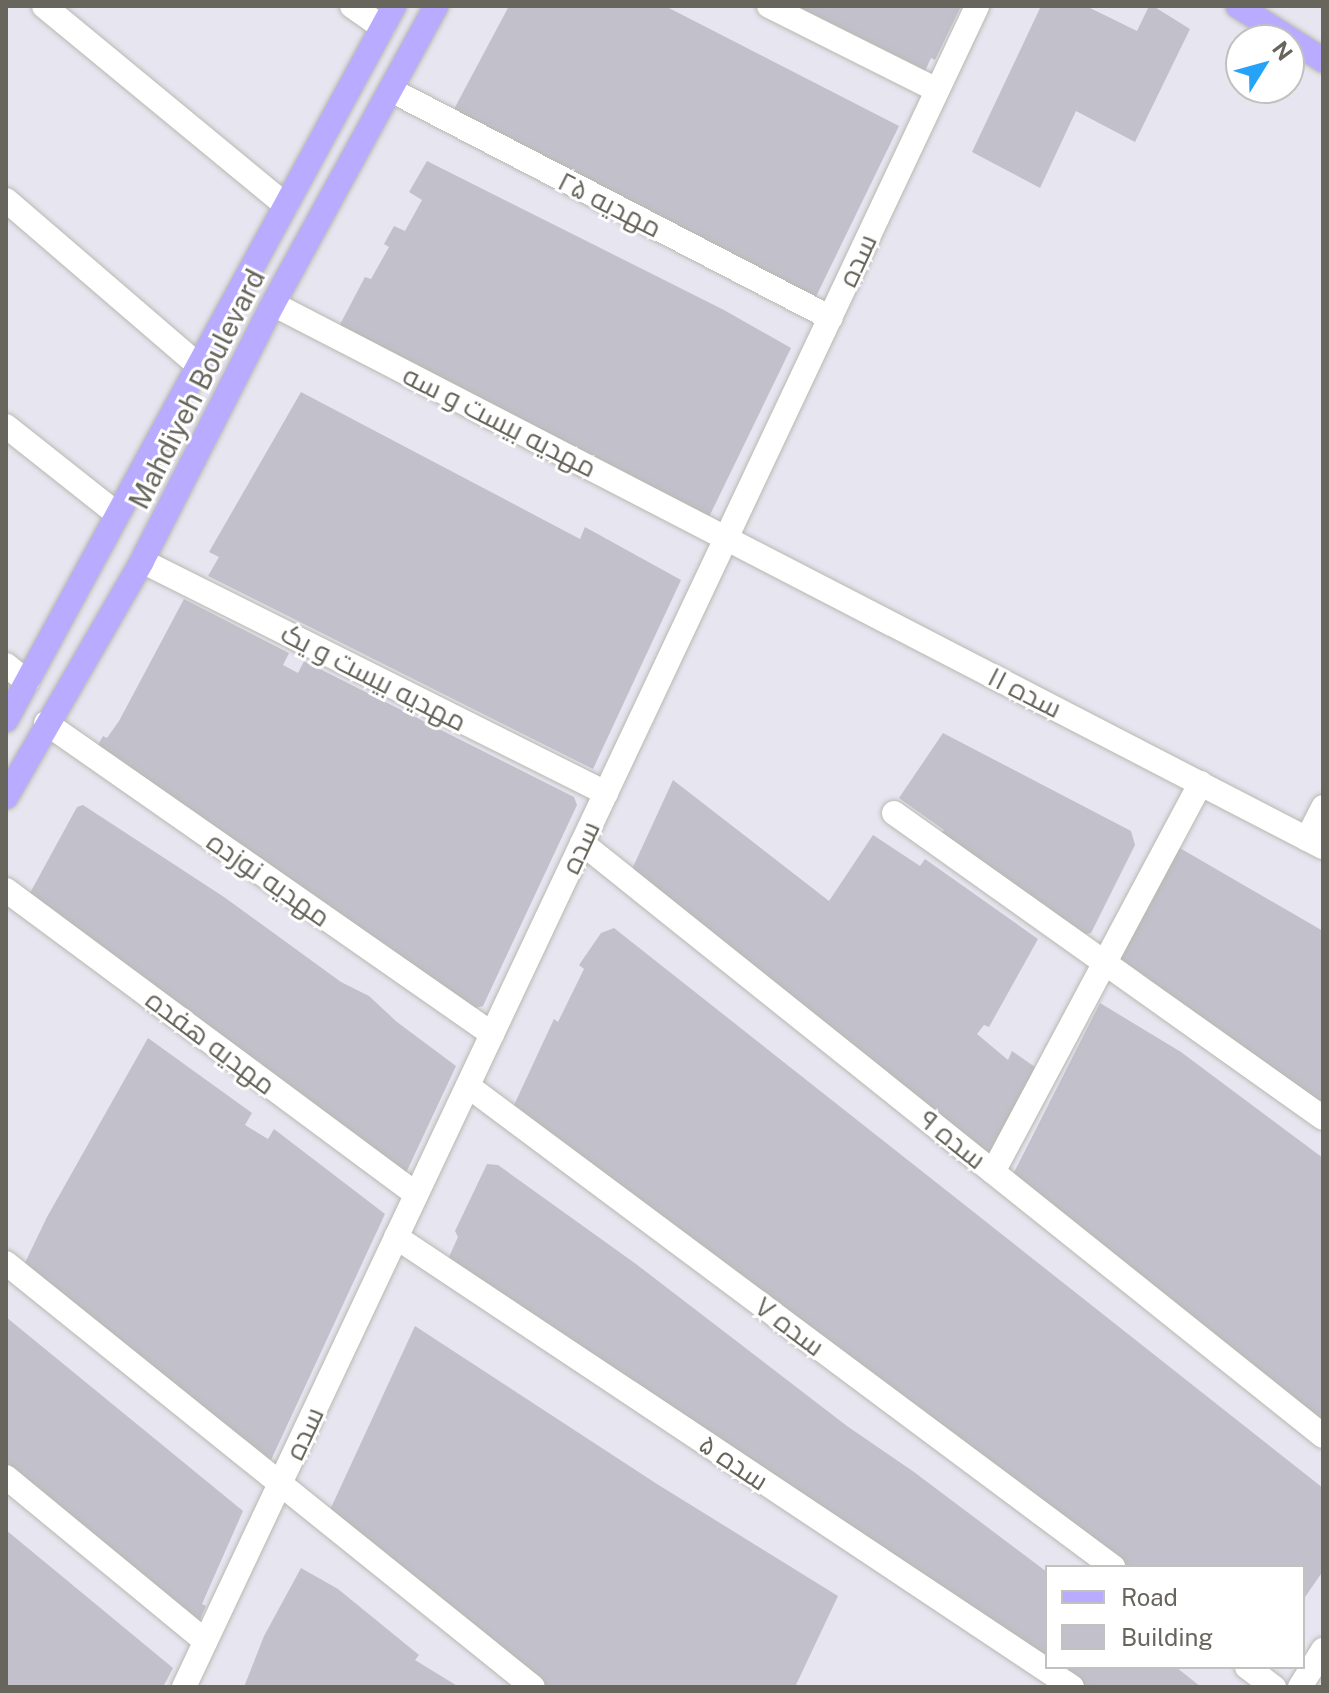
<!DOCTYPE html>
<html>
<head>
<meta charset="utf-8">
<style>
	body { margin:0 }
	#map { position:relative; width:1329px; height:1693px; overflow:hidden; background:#e6e5f0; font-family:"Public Sans",Cairo,sans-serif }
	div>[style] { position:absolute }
	.building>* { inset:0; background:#c2c1cb }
	.roads { filter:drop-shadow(0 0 2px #b9b8b0) drop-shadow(0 0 2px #b9b8b0) }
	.minor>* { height:24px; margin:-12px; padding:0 12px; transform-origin:12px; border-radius:12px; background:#fff }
	.major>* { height:24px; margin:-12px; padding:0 12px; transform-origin:12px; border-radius:12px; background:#b9abff }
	span { translate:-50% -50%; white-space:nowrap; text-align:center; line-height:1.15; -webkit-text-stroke:6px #fff; paint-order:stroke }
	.street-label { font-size:28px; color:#67655c }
	.frame { position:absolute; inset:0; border:8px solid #67655c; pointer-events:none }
	.legend { position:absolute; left:1045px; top:1565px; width:260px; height:104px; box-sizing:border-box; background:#fff; border:2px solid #c2c1be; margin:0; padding:10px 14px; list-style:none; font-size:24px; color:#67655c }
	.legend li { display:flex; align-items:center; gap:16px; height:40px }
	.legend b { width:40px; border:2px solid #c2c1be }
	.north { position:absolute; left:1225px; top:24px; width:80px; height:80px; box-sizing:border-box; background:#fff; border:2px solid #c2c1be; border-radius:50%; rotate:53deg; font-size:22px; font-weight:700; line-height:32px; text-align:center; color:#67655c }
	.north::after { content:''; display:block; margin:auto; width:28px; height:36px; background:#24a3f8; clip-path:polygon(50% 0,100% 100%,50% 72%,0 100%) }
</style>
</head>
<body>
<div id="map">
	<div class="building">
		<div style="clip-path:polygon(509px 6px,665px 6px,899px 126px,810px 309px,445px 126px)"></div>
		<div style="clip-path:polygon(751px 6px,961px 6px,935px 60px,931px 58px,919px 84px)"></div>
		<div style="clip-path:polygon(1041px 6px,1086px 6px,1137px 31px,1149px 6px,1153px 6px,1190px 29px,1135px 142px,1076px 111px,1040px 188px,972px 152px)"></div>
		<div style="clip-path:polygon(427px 161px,724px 310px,791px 348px,708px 519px,337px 330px,365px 277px,371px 279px,389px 247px,384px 244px,394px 226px,405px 231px,422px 200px,409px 192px)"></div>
		<div style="clip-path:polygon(301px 392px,580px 539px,585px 527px,681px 580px,593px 769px,208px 576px,219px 557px,209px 552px)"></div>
		<div style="clip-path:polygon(184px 599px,289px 653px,283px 665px,298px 673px,304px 661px,574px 797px,577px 805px,483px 1006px,467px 1010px,93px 754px,103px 736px,107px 738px,119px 721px)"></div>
		<div style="clip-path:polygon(943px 733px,1131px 831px,1135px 845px,1091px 933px,1082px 935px,939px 837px,944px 830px,899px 798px)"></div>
		<div style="clip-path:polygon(673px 780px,829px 901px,873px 835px,920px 866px,925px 859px,1038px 939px,989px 1027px,984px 1025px,977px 1034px,1008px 1060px,1012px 1051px,1042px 1072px,991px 1177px,627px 880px)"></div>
		<div style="clip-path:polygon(83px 805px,224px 897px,341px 982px,369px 996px,397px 1022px,456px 1066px,398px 1190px,30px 893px,77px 807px)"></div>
		<div style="clip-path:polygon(1178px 847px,1323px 931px,1323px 1114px,1120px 959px)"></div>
		<div style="clip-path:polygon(614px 928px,1323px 1488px,1323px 1571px,1303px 1600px,1303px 1567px,1102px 1567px,516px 1111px,514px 1105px,554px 1019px,558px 1022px,584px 969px,579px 965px,601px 933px)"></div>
		<div style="clip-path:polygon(1100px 1003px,1181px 1052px,1323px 1158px,1323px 1441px,1004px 1192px)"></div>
		<div style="clip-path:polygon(148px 1038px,252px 1113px,245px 1125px,268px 1139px,274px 1129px,385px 1214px,271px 1460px,257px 1460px,22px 1269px,47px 1217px)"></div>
		<div style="clip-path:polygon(487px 1164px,498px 1165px,636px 1264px,847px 1426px,914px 1472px,1047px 1572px,1047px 1656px,448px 1259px,458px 1237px,455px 1231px)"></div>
		<div style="clip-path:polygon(6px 1317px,243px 1511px,202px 1604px,206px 1606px,198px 1624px,6px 1485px)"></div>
		<div style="clip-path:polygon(415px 1326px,657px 1484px,838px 1596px,795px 1687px,531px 1687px,329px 1512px)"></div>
		<div style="clip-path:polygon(6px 1530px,173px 1668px,163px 1687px,6px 1687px)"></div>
		<div style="clip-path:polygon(301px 1568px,338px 1589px,419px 1655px,415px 1660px,459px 1687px,244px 1687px,264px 1636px)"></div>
		<div style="clip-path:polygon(1054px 1667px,1176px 1667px,1201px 1687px,1084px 1687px)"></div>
	</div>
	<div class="roads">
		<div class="minor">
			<div style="left:44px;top:6px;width:313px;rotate:39.5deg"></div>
			<div style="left:352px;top:6px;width:37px;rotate:35deg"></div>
			<div style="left:769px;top:6px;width:188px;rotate:26.6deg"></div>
			<div style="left:391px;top:90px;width:495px;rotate:27.4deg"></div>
			<div style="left:6px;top:200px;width:252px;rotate:40.7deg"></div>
			<div style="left:273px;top:304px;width:1182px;rotate:27.35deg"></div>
			<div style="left:6px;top:426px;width:142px;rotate:38.4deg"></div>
			<div style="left:142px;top:561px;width:519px;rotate:26.57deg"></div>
			<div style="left:6px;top:665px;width:27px;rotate:39deg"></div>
			<div style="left:46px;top:723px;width:544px;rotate:34.89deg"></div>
			<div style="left:894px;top:813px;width:526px;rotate:35.41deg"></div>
			<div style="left:1307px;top:839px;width:36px;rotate:-63deg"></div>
			<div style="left:582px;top:843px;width:949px;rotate:38.67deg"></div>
			<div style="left:6px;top:890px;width:510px;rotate:36.56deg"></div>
			<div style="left:468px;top:1086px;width:805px;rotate:36.71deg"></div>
			<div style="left:993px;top:1172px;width:441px;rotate:-61.9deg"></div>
			<div style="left:396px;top:1237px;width:812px;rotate:33.65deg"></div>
			<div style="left:6px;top:1263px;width:676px;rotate:38.82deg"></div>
			<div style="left:6px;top:1477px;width:258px;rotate:39.5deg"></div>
			<div style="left:1247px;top:1667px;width:34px;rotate:37deg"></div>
			<div style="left:184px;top:1687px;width:1859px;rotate:-64.74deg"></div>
			<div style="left:1300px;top:1687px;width:44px;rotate:-58.1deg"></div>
		</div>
		<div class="major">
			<div style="left:1238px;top:6px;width:101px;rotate:32.4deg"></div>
			<div style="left:6px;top:720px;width:813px;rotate:-61.48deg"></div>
			<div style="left:6px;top:797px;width:272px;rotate:-60deg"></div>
			<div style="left:142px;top:561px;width:288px;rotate:-63deg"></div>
			<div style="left:273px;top:304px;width:340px;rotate:-61.3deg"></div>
		</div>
	</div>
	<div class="street-label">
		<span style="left:610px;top:204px;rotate:27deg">مهدیه ۲۵</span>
		<span style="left:857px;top:260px;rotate:-65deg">سده</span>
		<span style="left:197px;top:389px;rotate:-63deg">Mahdiyeh Boulevard</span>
		<span style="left:500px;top:421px;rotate:27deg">مهدیه بیست و سه</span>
		<span style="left:374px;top:677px;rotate:27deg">مهدیه بیست و یک</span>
		<span style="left:1025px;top:692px;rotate:27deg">سده ۱۱</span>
		<span style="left:580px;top:847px;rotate:-65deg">سده</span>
		<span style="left:269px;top:879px;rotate:35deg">مهدیه نوزده</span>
		<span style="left:211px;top:1042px;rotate:37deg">مهدیه هفده</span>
		<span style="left:953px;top:1139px;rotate:39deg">سده ۹</span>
		<span style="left:790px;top:1326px;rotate:37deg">سده ۷</span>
		<span style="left:304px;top:1433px;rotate:-65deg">سده</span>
		<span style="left:734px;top:1462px;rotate:34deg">سده ۵</span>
	</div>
	<div class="frame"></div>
	<ul class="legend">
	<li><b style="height:10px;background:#b9abff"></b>Road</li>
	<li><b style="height:22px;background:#c2c1cb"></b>Building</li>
	</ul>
	<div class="north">N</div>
</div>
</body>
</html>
